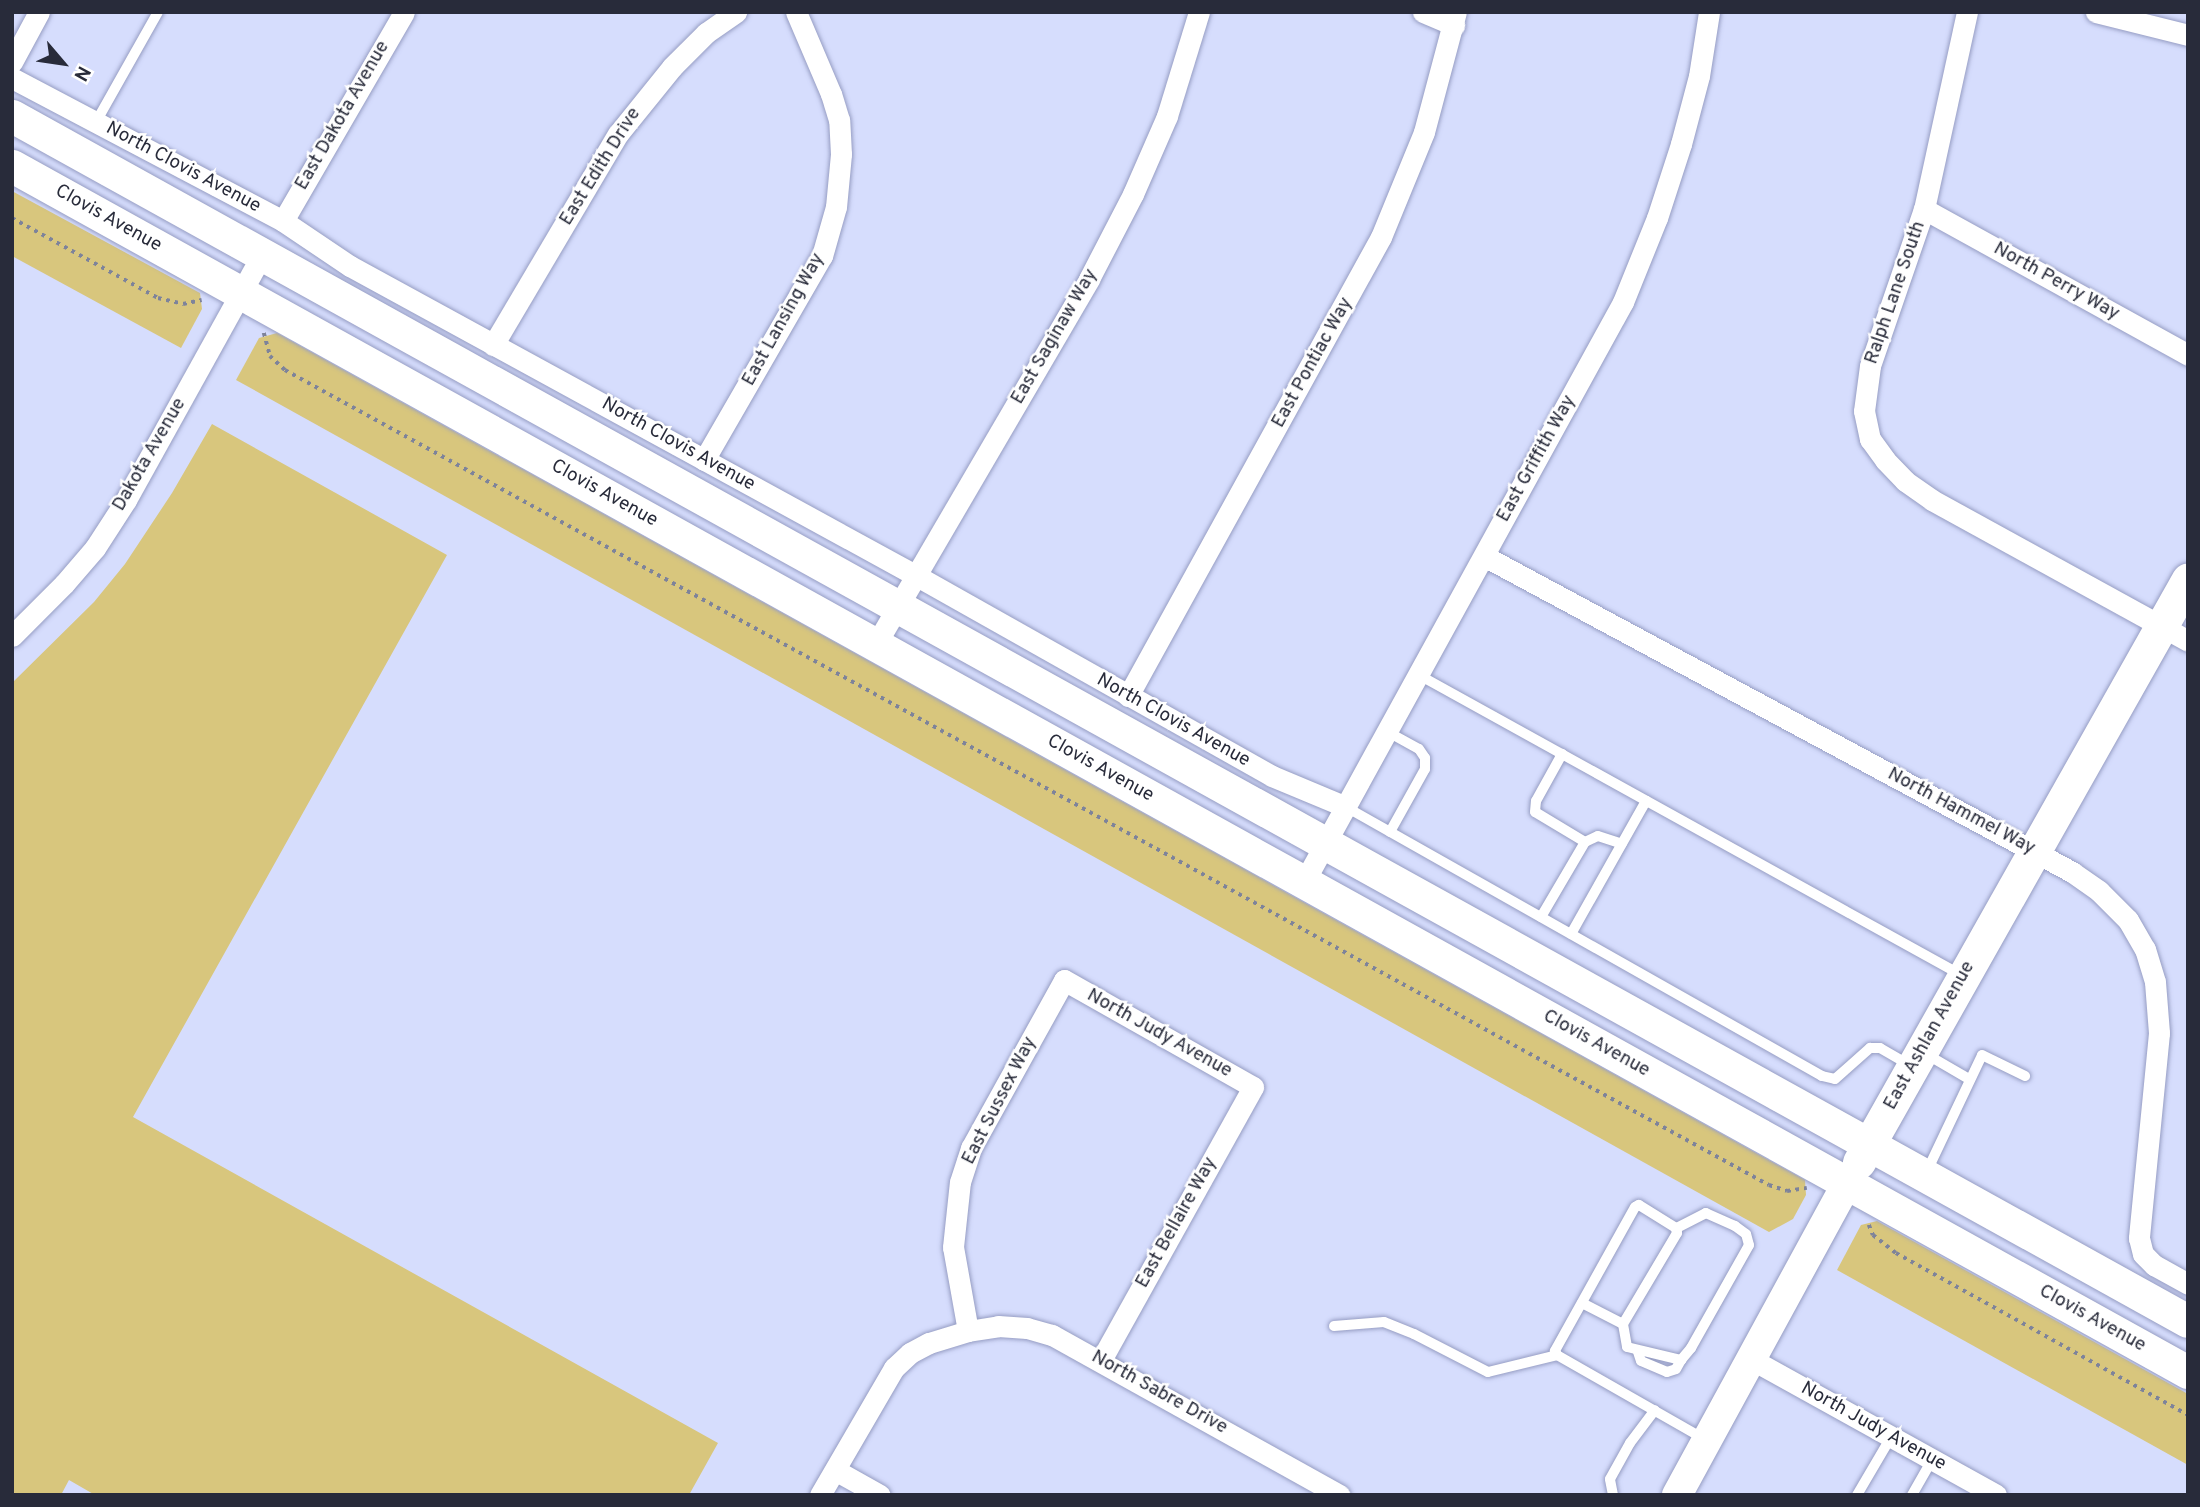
<!DOCTYPE html>
<html>
<head>
<meta charset="utf-8">
<style>
	body { margin:0 }
	#map { position:relative; width:2200px; height:1507px; overflow:hidden; background:#d6ddfd; font-family:Overpass,sans-serif }
	div>[style] { position:absolute }
	.green>* { inset:0; background:#d8c67d }
	.path>* { height:3.5px; margin-top:-1.75px; transform-origin:0; background:repeating-linear-gradient(90deg,#7e839a 0 3.5px,transparent 0 8.5px) }
	.roads { filter:drop-shadow(0 0 2px #969dc3) drop-shadow(0 0 2px #969dc3) }
	.service>* { height:10px; margin:-5px; padding:0 5px; transform-origin:5px; border-radius:5px; background:#fff }
	.minor>* { height:21px; margin:-10.5px; padding:0 10.5px; transform-origin:10.5px; border-radius:10.5px; background:#fff }
	.secondary>* { height:30px; margin:-15px; padding:0 15px; transform-origin:15px; border-radius:15px; background:#fff }
	.primary>* { height:33px; margin:-16.5px; padding:0 16.5px; transform-origin:16.5px; border-radius:16.5px; background:#fff }
	span { translate:-50% -50%; white-space:nowrap; text-align:center; line-height:1.15; -webkit-text-stroke:5px #fff; paint-order:stroke }
	.street-label { font-size:19px; color:#282b3a }
	.frame { position:absolute; inset:0; border:14px solid #282b3a; pointer-events:none }
	.north { position:absolute; left:28px; top:28px; width:70px; height:70px; -webkit-text-stroke:5px #fff; paint-order:stroke; rotate:119deg; font-size:19px; font-weight:700; line-height:28px; text-align:center; color:#282b3a }
	.north::after { content:''; display:block; margin:auto; width:24px; height:32px; background:#282b3a; clip-path:polygon(50% 0,100% 100%,50% 72%,0 100%) }
</style>
</head>
<body>
<div id="map">
	<div class="green">
		<div style="clip-path:polygon(12px 191px,200px 293px,202px 309px,181px 348px,12px 256px)"></div>
		<div style="clip-path:polygon(277px 333px,1805px 1180px,1806px 1195px,1793px 1219px,1769px 1232px,236px 380px,259px 338px)"></div>
		<div style="clip-path:polygon(212px 424px,447px 555px,133px 1117px,718px 1443px,689px 1495px,95px 1495px,69px 1480px,61px 1495px,12px 1495px,12px 683px,94px 602px,125px 564px,172px 493px)"></div>
		<div style="clip-path:polygon(1877px 1221px,2188px 1394px,2188px 1465px,1837px 1270px,1861px 1225px)"></div>
	</div>
	<div class="path">
		<div style="left:12px;top:218px;width:166px;rotate:28.7deg"></div>
		<div style="left:158px;top:298px;width:26px;rotate:13deg"></div>
		<div style="left:183px;top:304px;width:19px;rotate:-12deg"></div>
		<div style="left:264px;top:333px;width:24px;rotate:75deg"></div>
		<div style="left:270px;top:356px;width:21px;rotate:43deg"></div>
		<div style="left:285px;top:370px;width:1693px;rotate:28.78deg"></div>
		<div style="left:1769px;top:1185px;width:19px;rotate:18deg"></div>
		<div style="left:1787px;top:1191px;width:20px;rotate:-9deg"></div>
		<div style="left:1869px;top:1225px;width:11px;rotate:68deg"></div>
		<div style="left:1873px;top:1235px;width:29px;rotate:38deg"></div>
		<div style="left:1896px;top:1253px;width:334px;rotate:29deg"></div>
	</div>
	<div class="roads">
		<div class="service">
			<div style="left:96px;top:122px;width:126px;rotate:-60.6deg"></div>
			<div style="left:1419px;top:675px;width:619px;rotate:28.96deg"></div>
			<div style="left:1388px;top:732px;width:35px;rotate:29deg"></div>
			<div style="left:1419px;top:749px;width:11px;rotate:56deg"></div>
			<div style="left:1425px;top:758px;width:11px;rotate:90deg"></div>
			<div style="left:1425px;top:769px;width:72px;rotate:119.1deg"></div>
			<div style="left:1346px;top:807px;width:547px;rotate:29.47deg"></div>
			<div style="left:1822px;top:1076px;width:13px;rotate:13deg"></div>
			<div style="left:1835px;top:1079px;width:47px;rotate:-41.5deg"></div>
			<div style="left:1870px;top:1048px;width:10px"></div>
			<div style="left:1880px;top:1048px;width:34px;rotate:30deg"></div>
			<div style="left:1585px;top:842px;width:14px;rotate:-25deg"></div>
			<div style="left:1598px;top:836px;width:25px;rotate:18deg"></div>
			<div style="left:1541px;top:917px;width:87px;rotate:-59.6deg"></div>
			<div style="left:1585px;top:842px;width:58px;rotate:-149deg"></div>
			<div style="left:1535px;top:812px;width:11px;rotate:-85deg"></div>
			<div style="left:1536px;top:801px;width:54px;rotate:-61deg"></div>
			<div style="left:1571px;top:934px;width:153px;rotate:-60.6deg"></div>
			<div style="left:1926px;top:1054px;width:50px;rotate:30.2deg"></div>
			<div style="left:1927px;top:1171px;width:128px;rotate:-64.6deg"></div>
			<div style="left:1982px;top:1055px;width:48px;rotate:26deg"></div>
			<div style="left:1582px;top:1303px;width:46px;rotate:27.1deg"></div>
			<div style="left:1623px;top:1324px;width:106px;rotate:-59.3deg"></div>
			<div style="left:1677px;top:1233px;width:5px;rotate:-101deg"></div>
			<div style="left:1676px;top:1228px;width:44px;rotate:-148.1deg"></div>
			<div style="left:1639px;top:1205px;width:4px;rotate:153deg"></div>
			<div style="left:1635px;top:1207px;width:165px;rotate:119.1deg"></div>
			<div style="left:1555px;top:1351px;width:4px;rotate:63deg"></div>
			<div style="left:1557px;top:1355px;width:169px;rotate:29.7deg"></div>
			<div style="left:1623px;top:1324px;width:23px;rotate:80deg"></div>
			<div style="left:1627px;top:1347px;width:56px;rotate:13.5deg"></div>
			<div style="left:1681px;top:1360px;width:16px;rotate:-50deg"></div>
			<div style="left:1691px;top:1348px;width:118px;rotate:-60.6deg"></div>
			<div style="left:1749px;top:1245px;width:11px;rotate:-105deg"></div>
			<div style="left:1746px;top:1234px;width:14px;rotate:-144deg"></div>
			<div style="left:1735px;top:1226px;width:32px;rotate:-156deg"></div>
			<div style="left:1706px;top:1213px;width:34px;rotate:153deg"></div>
			<div style="left:1334px;top:1326px;width:50px;rotate:-4.6deg"></div>
			<div style="left:1384px;top:1322px;width:32px;rotate:22deg"></div>
			<div style="left:1414px;top:1334px;width:83px;rotate:27.2deg"></div>
			<div style="left:1488px;top:1372px;width:71px;rotate:-13.8deg"></div>
			<div style="left:1638px;top:1352px;width:9px;rotate:72deg"></div>
			<div style="left:1641px;top:1361px;width:28px;rotate:23deg"></div>
			<div style="left:1667px;top:1372px;width:9px;rotate:-18deg"></div>
			<div style="left:1676px;top:1369px;width:10px;rotate:-61deg"></div>
			<div style="left:1613px;top:1495px;width:16px;rotate:-101deg"></div>
			<div style="left:1610px;top:1479px;width:41px;rotate:-60.9deg"></div>
			<div style="left:1630px;top:1443px;width:41px;rotate:-52.9deg"></div>
			<div style="left:1857px;top:1495px;width:67px;rotate:-59.6deg"></div>
			<div style="left:1912px;top:1495px;width:40px;rotate:-60.3deg"></div>
		</div>
		<div class="minor">
			<div style="left:1423px;top:12px;width:34px;rotate:23deg"></div>
			<div style="left:1967px;top:12px;width:202px;rotate:102.3deg"></div>
			<div style="left:1924px;top:209px;width:166px;rotate:109deg"></div>
			<div style="left:1870px;top:366px;width:45px;rotate:97.6deg"></div>
			<div style="left:1864px;top:411px;width:29px;rotate:78deg"></div>
			<div style="left:1870px;top:439px;width:26px;rotate:54deg"></div>
			<div style="left:1885px;top:460px;width:29px;rotate:46deg"></div>
			<div style="left:1905px;top:481px;width:33px;rotate:35deg"></div>
			<div style="left:1932px;top:500px;width:292px;rotate:28.8deg"></div>
			<div style="left:2096px;top:12px;width:95px;rotate:14deg"></div>
			<div style="left:12px;top:62px;width:57px;rotate:-61.6deg"></div>
			<div style="left:12px;top:78px;width:306px;rotate:27.8deg"></div>
			<div style="left:283px;top:221px;width:81px;rotate:33.9deg"></div>
			<div style="left:350px;top:266px;width:646px;rotate:28.67deg"></div>
			<div style="left:917px;top:576px;width:407px;rotate:29.4deg"></div>
			<div style="left:1272px;top:776px;width:80px;rotate:22.7deg"></div>
			<div style="left:1924px;top:209px;width:302px;rotate:28.9deg"></div>
			<div style="left:283px;top:221px;width:241px;rotate:-59.9deg"></div>
			<div style="left:493px;top:345px;width:245px;rotate:-59.4deg"></div>
			<div style="left:618px;top:134px;width:86px;rotate:-51.1deg"></div>
			<div style="left:672px;top:67px;width:48px;rotate:-45deg"></div>
			<div style="left:706px;top:33px;width:37px;rotate:-35deg"></div>
			<div style="left:704px;top:460px;width:236px;rotate:-60deg"></div>
			<div style="left:822px;top:256px;width:51px;rotate:-74.1deg"></div>
			<div style="left:836px;top:207px;width:53px;rotate:-84.6deg"></div>
			<div style="left:841px;top:154px;width:34px;rotate:-93deg"></div>
			<div style="left:839px;top:120px;width:27px;rotate:-107deg"></div>
			<div style="left:831px;top:94px;width:89px;rotate:-113.1deg"></div>
			<div style="left:1484px;top:556px;width:668px;rotate:28.25deg"></div>
			<div style="left:2072px;top:872px;width:33px;rotate:35deg"></div>
			<div style="left:2099px;top:891px;width:41px;rotate:45deg"></div>
			<div style="left:2128px;top:920px;width:34px;rotate:60deg"></div>
			<div style="left:2145px;top:949px;width:34px;rotate:73deg"></div>
			<div style="left:2155px;top:982px;width:51px;rotate:85.5deg"></div>
			<div style="left:2159px;top:1033px;width:206px;rotate:95.6deg"></div>
			<div style="left:2139px;top:1238px;width:16px;rotate:76deg"></div>
			<div style="left:2143px;top:1254px;width:16px;rotate:45deg"></div>
			<div style="left:2154px;top:1265px;width:39px;rotate:29deg"></div>
			<div style="left:12px;top:636px;width:74px;rotate:-45deg"></div>
			<div style="left:64px;top:584px;width:48px;rotate:-49.3deg"></div>
			<div style="left:95px;top:548px;width:57px;rotate:-57.1deg"></div>
			<div style="left:126px;top:500px;width:280px;rotate:-61deg"></div>
			<div style="left:876px;top:644px;width:423px;rotate:-59.7deg"></div>
			<div style="left:1089px;top:279px;width:96px;rotate:-62.6deg"></div>
			<div style="left:1133px;top:194px;width:85px;rotate:-66.4deg"></div>
			<div style="left:1167px;top:116px;width:109px;rotate:-72.9deg"></div>
			<div style="left:1128px;top:696px;width:524px;rotate:-61.14deg"></div>
			<div style="left:1381px;top:237px;width:113px;rotate:-67.7deg"></div>
			<div style="left:1424px;top:132px;width:124px;rotate:-75.1deg"></div>
			<div style="left:1304px;top:882px;width:662px;rotate:-61.19deg"></div>
			<div style="left:1623px;top:302px;width:91px;rotate:-68deg"></div>
			<div style="left:1657px;top:218px;width:78px;rotate:-72deg"></div>
			<div style="left:1681px;top:144px;width:70px;rotate:-75.2deg"></div>
			<div style="left:1699px;top:76px;width:65px;rotate:-81.1deg"></div>
			<div style="left:968px;top:1331px;width:30px;rotate:-9deg"></div>
			<div style="left:998px;top:1326px;width:29px;rotate:4deg"></div>
			<div style="left:1027px;top:1328px;width:26px;rotate:16deg"></div>
			<div style="left:1052px;top:1335px;width:329px;rotate:29.1deg"></div>
			<div style="left:1751px;top:1359px;width:280px;rotate:29deg"></div>
			<div style="left:835px;top:1470px;width:51px;rotate:29.1deg"></div>
			<div style="left:820px;top:1495px;width:147px;rotate:-59.8deg"></div>
			<div style="left:894px;top:1368px;width:22px;rotate:-43deg"></div>
			<div style="left:910px;top:1353px;width:21px;rotate:-28deg"></div>
			<div style="left:929px;top:1343px;width:41px;rotate:-17.1deg"></div>
			<div style="left:968px;top:1331px;width:85px;rotate:-100.1deg"></div>
			<div style="left:953px;top:1247px;width:65px;rotate:-83.9deg"></div>
			<div style="left:960px;top:1182px;width:36px;rotate:-72deg"></div>
			<div style="left:971px;top:1148px;width:192px;rotate:-61deg"></div>
			<div style="left:1064px;top:980px;width:217px;rotate:29.5deg"></div>
			<div style="left:1253px;top:1087px;width:312px;rotate:119.1deg"></div>
		</div>
		<div class="secondary">
			<div style="left:1677px;top:1495px;width:355px;rotate:-61.4deg"></div>
		</div>
		<div class="primary">
			<div style="left:12px;top:116px;width:2487px;rotate:28.98deg"></div>
			<div style="left:12px;top:166px;width:2488px;rotate:29deg"></div>
			<div style="left:1859px;top:1162px;width:669px;rotate:-60.56deg"></div>
		</div>
	</div>
	<div class="street-label">
		<span style="left:343px;top:116px;rotate:-60deg">East Dakota Avenue</span>
		<span style="left:601px;top:167px;rotate:-58deg">East Edith Drive</span>
		<span style="left:183px;top:168px;rotate:28deg">North Clovis Avenue</span>
		<span style="left:108px;top:219px;rotate:29deg">Clovis Avenue</span>
		<span style="left:2056px;top:282px;rotate:29deg">North Perry Way</span>
		<span style="left:1896px;top:293px;rotate:-71deg">Ralph Lane South</span>
		<span style="left:784px;top:320px;rotate:-61deg">East Lansing Way</span>
		<span style="left:1055px;top:337px;rotate:-60deg">East Saginaw Way</span>
		<span style="left:1313px;top:363px;rotate:-61deg">East Pontiac Way</span>
		<span style="left:678px;top:445px;rotate:29deg">North Clovis Avenue</span>
		<span style="left:150px;top:455px;rotate:-60deg">Dakota Avenue</span>
		<span style="left:1537px;top:459px;rotate:-61deg">East Griffith Way</span>
		<span style="left:604px;top:494px;rotate:29deg">Clovis Avenue</span>
		<span style="left:1173px;top:721px;rotate:29deg">North Clovis Avenue</span>
		<span style="left:1100px;top:769px;rotate:29deg">Clovis Avenue</span>
		<span style="left:1961px;top:812px;rotate:28deg">North Hammel Way</span>
		<span style="left:1159px;top:1034px;rotate:29deg">North Judy Avenue</span>
		<span style="left:1930px;top:1036px;rotate:-61deg">East Ashlan Avenue</span>
		<span style="left:1596px;top:1044px;rotate:29deg">Clovis Avenue</span>
		<span style="left:1000px;top:1101px;rotate:-63deg">East Sussex Way</span>
		<span style="left:1177px;top:1223px;rotate:-61deg">East Bellaire Way</span>
		<span style="left:2092px;top:1319px;rotate:29deg">Clovis Avenue</span>
		<span style="left:1159px;top:1393px;rotate:29deg">North Sabre Drive</span>
		<span style="left:1873px;top:1427px;rotate:29deg">North Judy Avenue</span>
	</div>
	<div class="frame"></div>
	<div class="north">N</div>
</div>
</body>
</html>
